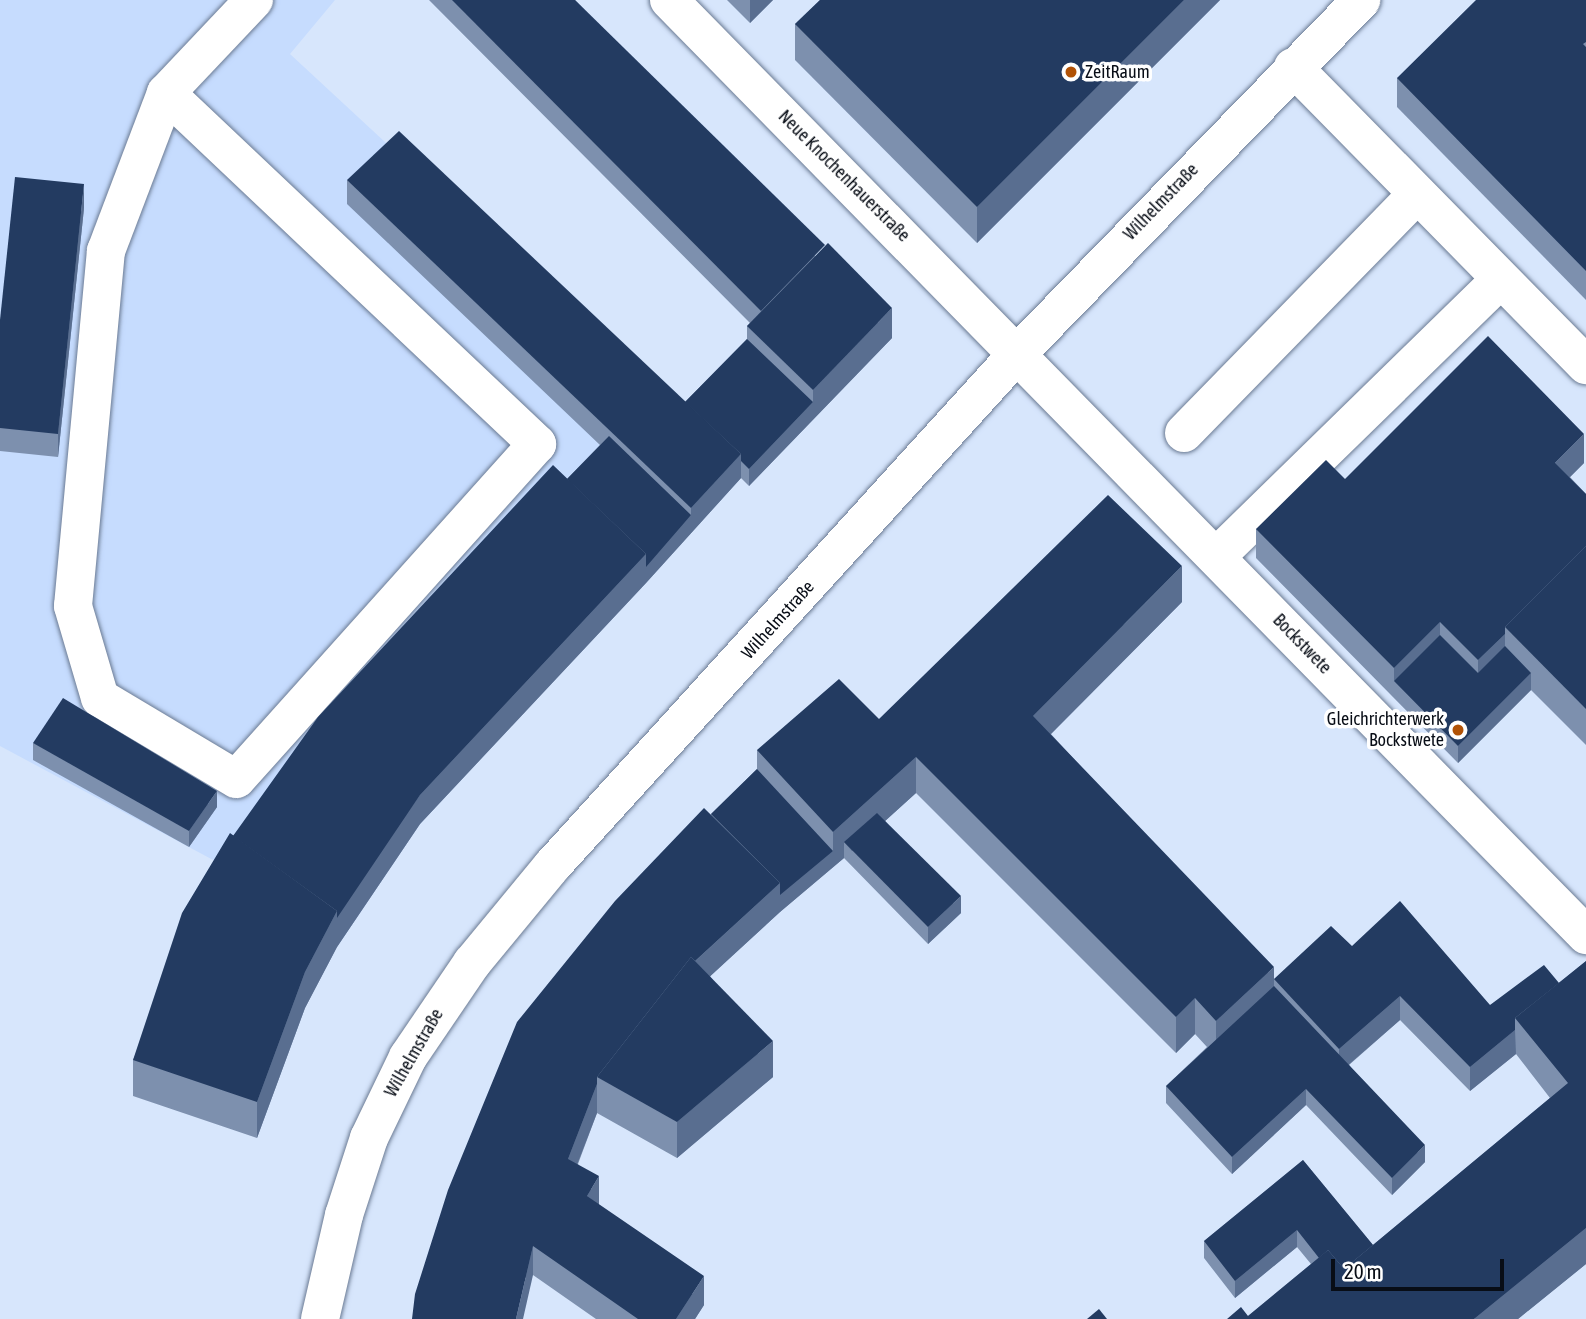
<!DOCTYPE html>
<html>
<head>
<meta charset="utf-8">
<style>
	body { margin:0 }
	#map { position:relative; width:1586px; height:1319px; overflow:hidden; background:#d7e6fc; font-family:"Asap Condensed",sans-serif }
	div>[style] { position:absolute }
	.built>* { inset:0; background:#c6dcfe }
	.roads { filter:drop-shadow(0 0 2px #6a7a93) drop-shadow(0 0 2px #6a7a93) }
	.minor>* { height:38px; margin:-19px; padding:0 19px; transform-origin:19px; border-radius:19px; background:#fff }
	.major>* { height:38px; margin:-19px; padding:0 19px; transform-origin:19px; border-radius:19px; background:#fff }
	.wall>* { inset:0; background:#7d90ae }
	.shaded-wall>* { inset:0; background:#596e90 }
	.building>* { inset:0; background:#233b61 }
	.dots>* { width:19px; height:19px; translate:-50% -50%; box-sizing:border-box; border:4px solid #fff; border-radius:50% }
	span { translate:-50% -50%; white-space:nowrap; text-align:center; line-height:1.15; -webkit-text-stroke:7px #fff; paint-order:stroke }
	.poi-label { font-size:18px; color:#080d16 }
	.left { translate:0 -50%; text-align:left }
	.right { translate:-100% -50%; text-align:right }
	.street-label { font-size:18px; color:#080d16 }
	.scale { position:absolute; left:1331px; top:1259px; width:173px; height:32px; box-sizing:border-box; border:4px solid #080d16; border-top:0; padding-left:9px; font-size:21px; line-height:24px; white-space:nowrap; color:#080d16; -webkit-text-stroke:5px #fff; paint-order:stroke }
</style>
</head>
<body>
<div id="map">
	<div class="built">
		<div style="clip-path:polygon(0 0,335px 0,290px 54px,399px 155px,730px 490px,420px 824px,337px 947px,230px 869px,0 746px)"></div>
	</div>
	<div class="roads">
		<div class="minor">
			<div style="left:669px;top:0;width:1310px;rotate:45.56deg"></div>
			<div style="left:1293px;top:67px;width:418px;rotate:45.5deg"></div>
			<div style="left:166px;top:93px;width:511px;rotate:43.41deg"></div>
			<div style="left:537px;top:444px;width:450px;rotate:131.9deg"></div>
			<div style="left:236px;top:779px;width:158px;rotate:-149.2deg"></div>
			<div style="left:100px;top:698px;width:96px;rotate:-106.4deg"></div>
			<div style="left:73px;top:606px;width:357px;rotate:-84.7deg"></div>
			<div style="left:106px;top:251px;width:169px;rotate:-69.2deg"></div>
			<div style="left:166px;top:93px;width:128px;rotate:-46.6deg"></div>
			<div style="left:1184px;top:433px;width:332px;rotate:-45.7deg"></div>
			<div style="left:1216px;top:557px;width:395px;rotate:-44.3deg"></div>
		</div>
		<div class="major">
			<div style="left:320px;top:1319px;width:107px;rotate:-77deg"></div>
			<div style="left:344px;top:1215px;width:81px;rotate:-72deg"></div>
			<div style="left:369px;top:1138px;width:90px;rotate:-64.3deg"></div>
			<div style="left:408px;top:1057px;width:114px;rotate:-55.8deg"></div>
			<div style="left:472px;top:963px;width:126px;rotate:-50.5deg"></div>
			<div style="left:552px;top:866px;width:694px;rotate:-47.74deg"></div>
			<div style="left:1019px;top:352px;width:491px;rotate:-45.8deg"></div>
		</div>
	</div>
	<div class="wall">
		<div style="clip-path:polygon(429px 0,575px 0,892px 338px,749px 486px,741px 478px,646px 583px,420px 824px,337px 947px,305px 1008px,257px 1138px,133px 1096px,133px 1060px,233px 836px,567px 479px,600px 445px,347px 204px,347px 180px,685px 402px,747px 339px,747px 326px,750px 323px)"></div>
		<div style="clip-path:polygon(727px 0,773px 0,750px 23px)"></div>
		<div style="clip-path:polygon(820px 0,1220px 0,977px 243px,795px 60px,795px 24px)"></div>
		<div style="clip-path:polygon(1586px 0,1586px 300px,1397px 107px,1397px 78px)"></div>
		<div style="clip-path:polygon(84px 208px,58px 457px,0 451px,0 320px)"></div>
		<div style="clip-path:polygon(1584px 463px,1570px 477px,1586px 494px,1586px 745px,1531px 690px,1458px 763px,1256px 558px,1256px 529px,1345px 479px)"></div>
		<div style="clip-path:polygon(1182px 602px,1051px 734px,1274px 979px,1352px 946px,1490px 1005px,1559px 983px,1586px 961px,1586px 1264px,1518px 1319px,1248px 1316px,1311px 1264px,1297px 1247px,1235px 1298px,1204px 1258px,1204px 1241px,1303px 1160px,1373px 1245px,1550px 1098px,1516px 1054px,1470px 1091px,1400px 1020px,1349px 1065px,1425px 1162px,1392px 1195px,1306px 1105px,1232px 1174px,1166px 1103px,1166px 1086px,1207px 1047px,1195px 1034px,1176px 1053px,916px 793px,885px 821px,961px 913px,928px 944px,844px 858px,780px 912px,710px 976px,773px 1077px,677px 1158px,597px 1113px,578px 1164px,599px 1205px,704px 1305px,695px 1319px,596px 1319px,533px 1275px,412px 1319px,711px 814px,757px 769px,757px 750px,879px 719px)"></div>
		<div style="clip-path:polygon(33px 743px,217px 807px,189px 847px,33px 760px)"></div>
	</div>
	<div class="shaded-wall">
		<div style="clip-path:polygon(750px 0,773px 0,750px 23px)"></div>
		<div style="clip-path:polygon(1184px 0,1220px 0,977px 243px,977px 207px)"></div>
		<div style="clip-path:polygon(84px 184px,84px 208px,58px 457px,58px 434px)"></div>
		<div style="clip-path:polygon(892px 308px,892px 338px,749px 486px,749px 469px,813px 402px,813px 390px)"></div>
		<div style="clip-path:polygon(1584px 434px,1584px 463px,1555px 492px,1555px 463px)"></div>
		<div style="clip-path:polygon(741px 454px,741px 478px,646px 583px,420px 824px,337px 947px,305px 1008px,257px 1138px,257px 1102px,305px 972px,337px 911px,420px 795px,646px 554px,691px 515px,691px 508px)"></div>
		<div style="clip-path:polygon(1182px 566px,1182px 602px,1033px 752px,1033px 716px)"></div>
		<div style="clip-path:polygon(1440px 622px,1440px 651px,1394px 681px,1394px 697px,1394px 668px)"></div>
		<div style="clip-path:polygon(1505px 634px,1505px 663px,1478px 689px,1478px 660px)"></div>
		<div style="clip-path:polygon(1531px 673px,1531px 690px,1458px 763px,1458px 746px)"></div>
		<div style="clip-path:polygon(916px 757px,916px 793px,852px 851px,844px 842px,844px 858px,780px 912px,691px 994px,691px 965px,780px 883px,833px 851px,833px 832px)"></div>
		<div style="clip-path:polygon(217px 791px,217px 807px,189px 847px,189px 831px)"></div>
		<div style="clip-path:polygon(961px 896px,961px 913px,928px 944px,928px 927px)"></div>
		<div style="clip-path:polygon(1274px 967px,1274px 1003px,1216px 1057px,1216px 1021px)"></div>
		<div style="clip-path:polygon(1400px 996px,1400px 1020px,1339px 1073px,1339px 1049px)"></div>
		<div style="clip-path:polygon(1195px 998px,1195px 1034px,1176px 1053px,1176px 1017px)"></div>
		<div style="clip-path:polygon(1515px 1030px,1516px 1054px,1470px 1091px,1470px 1067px)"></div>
		<div style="clip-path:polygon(773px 1041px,773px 1077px,677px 1158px,677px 1122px)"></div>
		<div style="clip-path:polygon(597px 1084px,597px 1113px,568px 1188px,568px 1159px)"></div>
		<div style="clip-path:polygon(1306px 1089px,1306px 1105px,1232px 1174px,1232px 1157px)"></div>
		<div style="clip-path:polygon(1425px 1145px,1425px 1162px,1392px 1195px,1392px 1178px)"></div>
		<div style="clip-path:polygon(599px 1176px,599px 1205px,587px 1196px)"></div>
		<div style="clip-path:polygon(1586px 1228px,1586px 1264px,1518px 1319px,1474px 1319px)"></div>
		<div style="clip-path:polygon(1297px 1230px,1297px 1247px,1235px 1298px,1235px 1281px)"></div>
		<div style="clip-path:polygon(533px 1246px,533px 1275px,523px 1319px,516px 1319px)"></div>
		<div style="clip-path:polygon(704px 1276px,704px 1305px,695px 1319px,676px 1319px)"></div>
	</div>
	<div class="building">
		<div style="clip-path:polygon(452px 0,575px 0,825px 245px,761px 311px)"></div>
		<div style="clip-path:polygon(820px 0,1184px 0,977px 207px,795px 24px)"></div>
		<div style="clip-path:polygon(1476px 0,1586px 0,1586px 42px,1583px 44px,1586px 47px,1586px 271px,1397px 78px)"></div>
		<div style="clip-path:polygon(399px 131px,741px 454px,691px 508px,347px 180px)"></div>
		<div style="clip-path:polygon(15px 177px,84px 184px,58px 434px,0 428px,0 320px)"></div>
		<div style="clip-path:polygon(828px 243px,892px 308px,813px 390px,747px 326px)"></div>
		<div style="clip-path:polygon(1488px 336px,1584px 434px,1555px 463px,1586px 494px,1586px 546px,1505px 627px,1505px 634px,1478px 660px,1440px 622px,1394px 668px,1256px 529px,1326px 460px,1345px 479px)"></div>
		<div style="clip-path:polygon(747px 339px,813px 402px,749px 469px,741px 461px,741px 454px,685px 402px)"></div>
		<div style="clip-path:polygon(609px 436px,691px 515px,646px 567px,646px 554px,567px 479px)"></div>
		<div style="clip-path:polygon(553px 465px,646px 554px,420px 795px,337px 918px,337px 911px,233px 836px,318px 717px)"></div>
		<div style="clip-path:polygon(1108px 495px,1182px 566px,1033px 716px,1274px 967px,1216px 1021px,1195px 998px,1176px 1017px,916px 757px,833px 832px,757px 750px,839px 679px,879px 719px)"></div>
		<div style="clip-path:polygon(1586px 546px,1586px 709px,1505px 627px)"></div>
		<div style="clip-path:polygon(1440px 635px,1478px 673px,1505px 646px,1531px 673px,1458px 746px,1394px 681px)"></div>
		<div style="clip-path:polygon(63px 698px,217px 791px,189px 831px,33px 743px)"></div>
		<div style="clip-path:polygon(757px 769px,833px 851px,780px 895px,780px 883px,711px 814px)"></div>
		<div style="clip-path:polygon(704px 808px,780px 883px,695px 961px,691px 957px,597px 1077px,597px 1084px,568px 1159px,599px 1176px,587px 1196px,704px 1276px,676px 1319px,638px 1319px,533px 1246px,516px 1319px,412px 1319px,415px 1294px,448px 1190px,517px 1022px,615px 901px)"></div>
		<div style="clip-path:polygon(877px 813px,961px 896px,928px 927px,844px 842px)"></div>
		<div style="clip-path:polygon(230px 833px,337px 911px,305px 972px,257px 1102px,133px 1060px,182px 913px)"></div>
		<div style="clip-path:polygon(1400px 901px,1490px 1005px,1544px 965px,1559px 983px,1515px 1018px,1515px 1030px,1470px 1067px,1400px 996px,1339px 1049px,1274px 979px,1331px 926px,1352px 946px)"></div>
		<div style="clip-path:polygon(691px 957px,773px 1041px,677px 1122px,597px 1077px)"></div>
		<div style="clip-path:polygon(1586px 961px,1586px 1228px,1474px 1319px,1227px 1319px,1241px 1307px,1248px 1316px,1328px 1250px,1344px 1269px,1568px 1083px,1515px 1018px)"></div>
		<div style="clip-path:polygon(1274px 986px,1425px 1145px,1392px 1178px,1306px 1089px,1232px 1157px,1166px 1086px)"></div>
		<div style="clip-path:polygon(1303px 1160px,1373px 1245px,1344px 1269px,1328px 1250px,1319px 1258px,1297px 1230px,1235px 1281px,1204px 1241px)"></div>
		<div style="clip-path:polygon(1099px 1309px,1107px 1319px,1087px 1319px)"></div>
	</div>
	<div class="dots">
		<div style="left:1071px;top:72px;background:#b15206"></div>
		<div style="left:1458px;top:730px;background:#b15206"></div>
	</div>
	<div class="poi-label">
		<span class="left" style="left:1085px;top:72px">ZeitRaum</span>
		<span class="right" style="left:1444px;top:730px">Gleichrichterwerk<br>Bockstwete</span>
	</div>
	<div class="street-label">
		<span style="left:844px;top:176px;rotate:45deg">Neue Knochenhauerstraße</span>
		<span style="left:1161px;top:202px;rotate:-46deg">Wilhelmstraße</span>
		<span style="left:778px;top:620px;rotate:-48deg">Wilhelmstraße</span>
		<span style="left:1302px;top:644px;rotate:46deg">Bockstwete</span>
		<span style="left:414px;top:1053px;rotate:-60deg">Wilhelmstraße</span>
	</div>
	<div class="scale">20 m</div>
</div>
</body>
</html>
